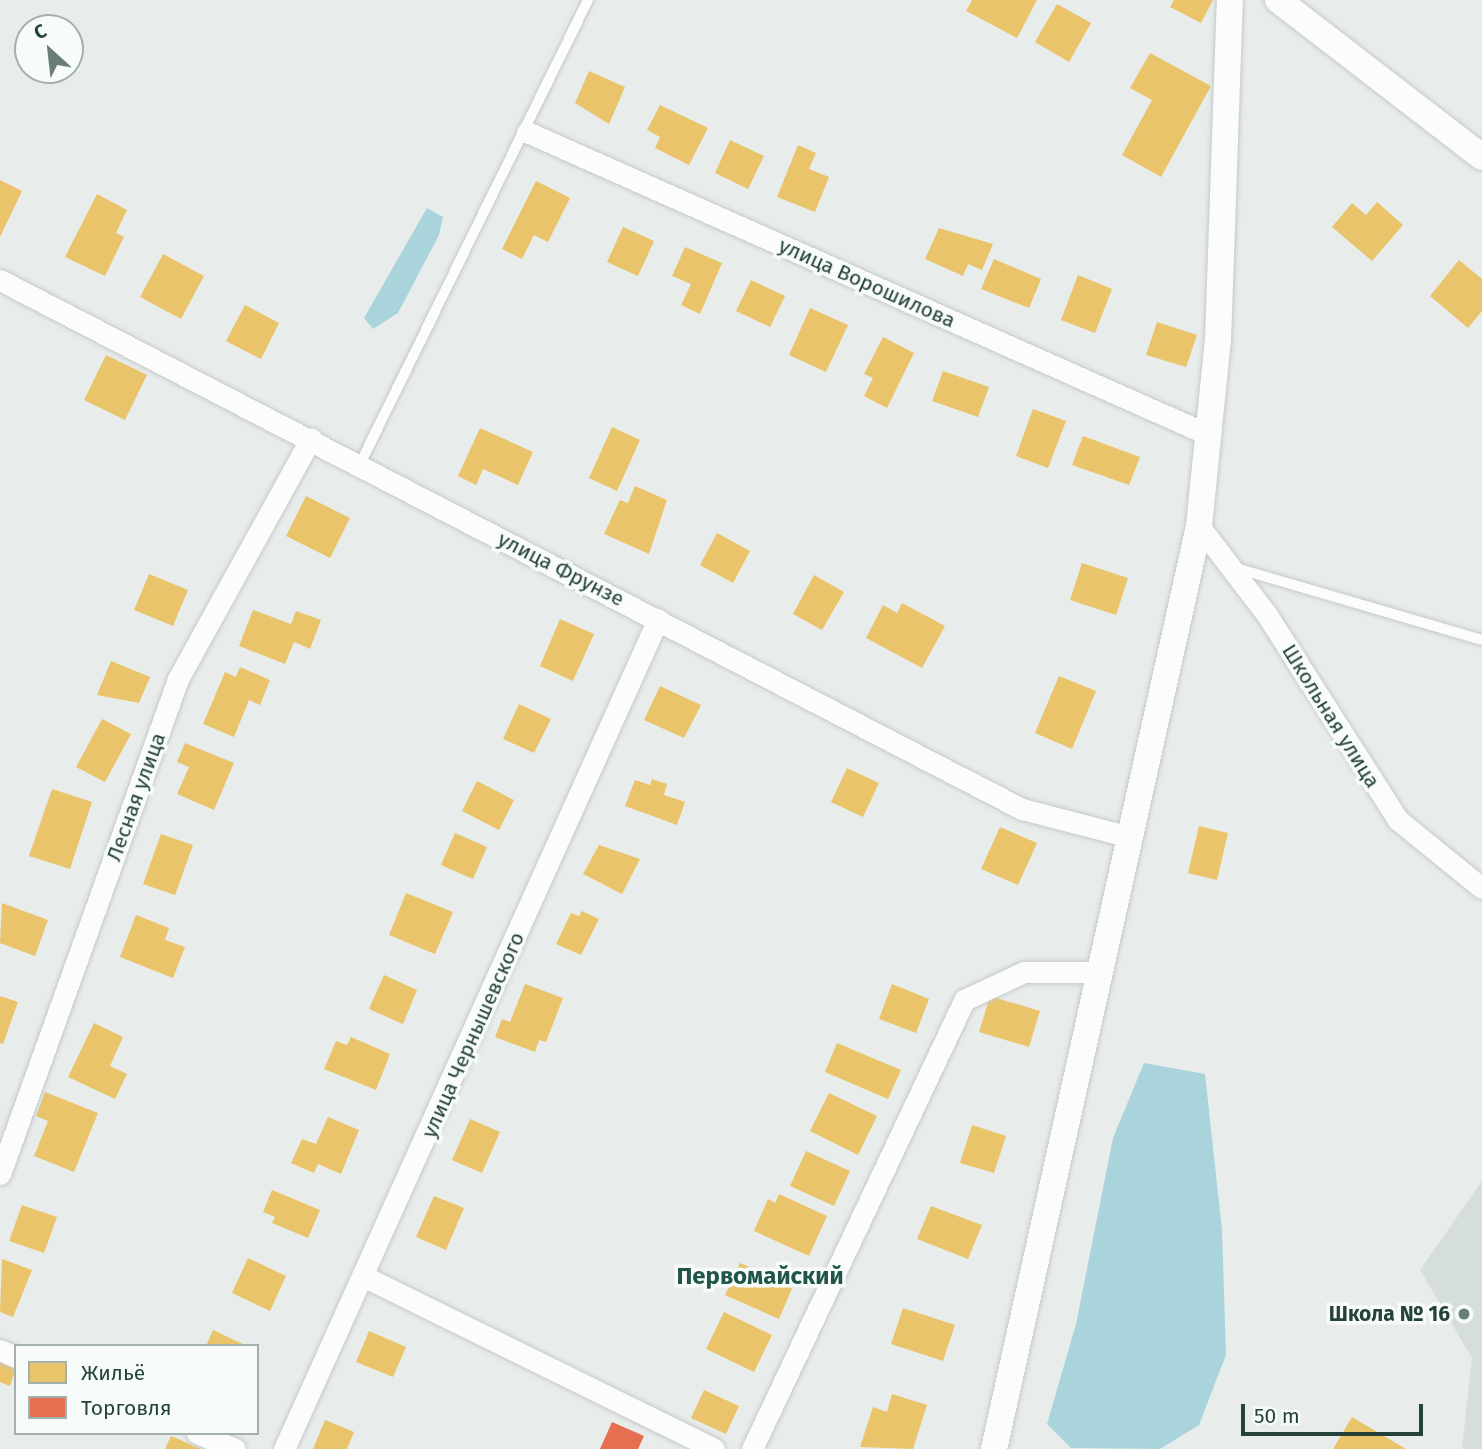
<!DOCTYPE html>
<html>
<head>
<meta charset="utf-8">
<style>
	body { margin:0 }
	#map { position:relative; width:1482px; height:1449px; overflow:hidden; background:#e8edeb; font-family:"Fira Sans",sans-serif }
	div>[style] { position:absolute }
	.built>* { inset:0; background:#d6dedb }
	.water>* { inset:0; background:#a9d4db }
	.homes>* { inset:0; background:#e9c46a }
	.shops>* { inset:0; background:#e76f51 }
	.roads { filter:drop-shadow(0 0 2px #c5cac8) drop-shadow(0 0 2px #c5cac8) }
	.service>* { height:10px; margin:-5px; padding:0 5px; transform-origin:5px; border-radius:5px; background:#fcfcfc }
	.minor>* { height:21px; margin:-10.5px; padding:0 10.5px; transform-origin:10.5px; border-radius:10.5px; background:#fcfcfc }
	.tertiary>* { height:26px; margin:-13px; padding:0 13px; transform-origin:13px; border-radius:13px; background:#fcfcfc }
	.dots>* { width:19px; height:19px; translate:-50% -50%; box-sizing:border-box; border:4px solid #f7fbf9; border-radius:50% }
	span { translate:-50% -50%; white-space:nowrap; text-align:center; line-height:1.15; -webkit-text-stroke:7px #f7fbf9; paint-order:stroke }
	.street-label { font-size:21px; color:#24423a }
	.poi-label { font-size:21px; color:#24423a; font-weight:700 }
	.right { translate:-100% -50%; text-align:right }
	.quarter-label { font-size:24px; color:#1f5548; font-weight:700 }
	.legend { position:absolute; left:14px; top:1344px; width:245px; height:91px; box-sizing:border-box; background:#f7fbf9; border:2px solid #a3b1ad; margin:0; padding:9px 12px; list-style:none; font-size:21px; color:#24423a }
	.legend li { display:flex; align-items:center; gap:14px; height:35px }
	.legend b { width:35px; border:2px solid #a3b1ad }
	.north { position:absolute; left:14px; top:14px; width:70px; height:70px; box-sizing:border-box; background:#f7fbf9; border:2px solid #a3b1ad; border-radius:50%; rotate:333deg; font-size:19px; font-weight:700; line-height:28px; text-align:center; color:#24423a }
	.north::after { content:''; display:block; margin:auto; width:24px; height:32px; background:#697e78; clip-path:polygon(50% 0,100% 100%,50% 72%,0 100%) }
	.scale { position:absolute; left:1241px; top:1404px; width:182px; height:32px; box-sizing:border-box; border:4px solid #24423a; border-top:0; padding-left:9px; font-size:21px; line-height:24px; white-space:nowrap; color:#24423a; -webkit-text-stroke:5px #f7fbf9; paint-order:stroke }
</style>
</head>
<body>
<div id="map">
	<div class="built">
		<div style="clip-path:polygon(1482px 1181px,1482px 1449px,1462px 1449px,1472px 1358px,1420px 1270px)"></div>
	</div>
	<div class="water">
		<div style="clip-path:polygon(427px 208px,443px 217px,439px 235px,398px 313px,373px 329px,364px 318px)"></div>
		<div style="clip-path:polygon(1144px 1063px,1205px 1074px,1222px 1230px,1226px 1355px,1199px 1425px,1160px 1449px,1071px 1448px,1047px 1424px,1076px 1324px,1113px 1138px)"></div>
	</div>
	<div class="homes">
		<div style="clip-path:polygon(972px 0,1037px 0,1017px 38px,966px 11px)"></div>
		<div style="clip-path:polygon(1174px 0,1213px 0,1201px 23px,1170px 7px)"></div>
		<div style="clip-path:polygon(1057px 4px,1091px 23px,1069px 62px,1035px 42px)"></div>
		<div style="clip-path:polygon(1150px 53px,1211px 86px,1161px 177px,1122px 155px,1152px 100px,1130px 88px)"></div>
		<div style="clip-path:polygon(589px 71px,625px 87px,609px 124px,575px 103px)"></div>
		<div style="clip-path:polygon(660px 105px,708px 128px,689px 165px,655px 148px,660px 137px,647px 130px)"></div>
		<div style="clip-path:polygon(730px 140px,764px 156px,748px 189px,715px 173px)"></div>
		<div style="clip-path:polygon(798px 145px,816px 153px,809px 169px,829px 177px,815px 212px,777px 197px)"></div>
		<div style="clip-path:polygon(0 180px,22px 191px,0 237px)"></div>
		<div style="clip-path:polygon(536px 181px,570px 198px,548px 242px,534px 235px,522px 259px,502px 249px)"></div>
		<div style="clip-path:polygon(97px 194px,127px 210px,116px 233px,124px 237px,105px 276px,65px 257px)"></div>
		<div style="clip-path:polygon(1377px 202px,1403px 225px,1372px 261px,1332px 227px,1352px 203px,1366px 215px)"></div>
		<div style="clip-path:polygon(623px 227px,654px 241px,638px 276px,607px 262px)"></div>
		<div style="clip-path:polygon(939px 228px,993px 244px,982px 270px,968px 264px,963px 276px,925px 259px)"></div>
		<div style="clip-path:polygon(685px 247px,722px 263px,700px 314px,681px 305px,691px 284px,672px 276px)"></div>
		<div style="clip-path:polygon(163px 254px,204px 276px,181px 319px,140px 297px)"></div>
		<div style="clip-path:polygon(994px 259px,1041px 279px,1029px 308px,981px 289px)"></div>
		<div style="clip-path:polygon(1459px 260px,1482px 279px,1482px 311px,1468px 328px,1430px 296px)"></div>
		<div style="clip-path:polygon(1078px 275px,1112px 289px,1095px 333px,1061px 320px)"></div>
		<div style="clip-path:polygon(751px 280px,785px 296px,770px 327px,736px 311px)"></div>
		<div style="clip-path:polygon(245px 305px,279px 323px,261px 359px,226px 341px)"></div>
		<div style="clip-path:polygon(810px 308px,848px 325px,826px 372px,789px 355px)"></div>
		<div style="clip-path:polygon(1157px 322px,1197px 335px,1186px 367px,1146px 355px)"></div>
		<div style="clip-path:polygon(883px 337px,914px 353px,887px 408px,864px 396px,873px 378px,864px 374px)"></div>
		<div style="clip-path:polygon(106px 355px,147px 375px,125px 420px,84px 400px)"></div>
		<div style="clip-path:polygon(943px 371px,989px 387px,978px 417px,932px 401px)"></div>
		<div style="clip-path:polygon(1033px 409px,1066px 421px,1048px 468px,1016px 456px)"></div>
		<div style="clip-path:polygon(612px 427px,640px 440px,617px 491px,589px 478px)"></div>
		<div style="clip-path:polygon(480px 428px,533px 452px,518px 485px,483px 469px,476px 485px,458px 476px)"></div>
		<div style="clip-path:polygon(1083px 436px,1140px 457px,1129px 485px,1072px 465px)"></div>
		<div style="clip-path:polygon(635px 486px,667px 500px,649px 554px,604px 534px,620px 500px,628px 503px)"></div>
		<div style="clip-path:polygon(306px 496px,350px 518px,330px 558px,286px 536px)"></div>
		<div style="clip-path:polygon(717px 533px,750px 551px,733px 583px,700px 565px)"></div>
		<div style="clip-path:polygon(1082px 563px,1128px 578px,1116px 615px,1070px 600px)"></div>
		<div style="clip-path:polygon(149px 574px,188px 590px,173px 626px,134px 610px)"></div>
		<div style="clip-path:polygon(814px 575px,844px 592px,822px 630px,793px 614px)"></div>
		<div style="clip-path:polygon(902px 603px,945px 626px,922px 668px,866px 638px,883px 605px,897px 613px)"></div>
		<div style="clip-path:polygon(253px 610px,291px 624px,296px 611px,321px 620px,310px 649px,294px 642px,285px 664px,239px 646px)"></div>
		<div style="clip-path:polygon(560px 619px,594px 634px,573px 681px,540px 666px)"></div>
		<div style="clip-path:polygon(111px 661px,150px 677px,139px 703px,97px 695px)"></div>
		<div style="clip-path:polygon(240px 667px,270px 680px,260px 705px,249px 700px,234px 737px,203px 724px,225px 672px,236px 677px)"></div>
		<div style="clip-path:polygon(1059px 676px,1096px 691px,1072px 749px,1035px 733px)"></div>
		<div style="clip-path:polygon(660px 686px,701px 705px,684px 738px,644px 720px)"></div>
		<div style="clip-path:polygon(519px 704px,551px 719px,534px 753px,503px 739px)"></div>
		<div style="clip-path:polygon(102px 719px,131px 734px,105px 782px,76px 767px)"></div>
		<div style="clip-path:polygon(185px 743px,234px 763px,214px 810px,177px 794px,189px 767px,177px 762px)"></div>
		<div style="clip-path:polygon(847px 768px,879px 783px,863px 817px,831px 802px)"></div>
		<div style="clip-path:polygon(652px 779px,667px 784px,664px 795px,685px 802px,677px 825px,625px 806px,635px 780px,650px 785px)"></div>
		<div style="clip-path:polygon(477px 781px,514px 800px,499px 830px,462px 811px)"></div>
		<div style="clip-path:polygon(52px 789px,92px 802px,70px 869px,29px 856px)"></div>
		<div style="clip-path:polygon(1199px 826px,1228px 833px,1217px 880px,1188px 873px)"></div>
		<div style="clip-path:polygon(1000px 827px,1037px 843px,1018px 885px,981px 869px)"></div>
		<div style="clip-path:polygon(455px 833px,487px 847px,473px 879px,441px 865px)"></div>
		<div style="clip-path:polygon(161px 834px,193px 845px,175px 895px,143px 884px)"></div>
		<div style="clip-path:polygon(599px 845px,640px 859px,622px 894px,583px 874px)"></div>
		<div style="clip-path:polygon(406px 893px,453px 912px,435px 954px,389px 935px)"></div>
		<div style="clip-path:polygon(2px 903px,48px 920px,35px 956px,0 943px)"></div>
		<div style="clip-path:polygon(582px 911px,599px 919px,581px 955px,556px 944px,571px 913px,579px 916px)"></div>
		<div style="clip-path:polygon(136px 915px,169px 928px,165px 940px,185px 947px,173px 978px,120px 957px)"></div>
		<div style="clip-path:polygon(384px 975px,417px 990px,403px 1024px,369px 1009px)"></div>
		<div style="clip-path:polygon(525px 984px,563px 998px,546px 1042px,539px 1040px,535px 1052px,495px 1037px,502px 1019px,510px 1022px)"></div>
		<div style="clip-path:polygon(892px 984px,929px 999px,916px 1033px,879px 1019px)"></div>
		<div style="clip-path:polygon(0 996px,18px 1002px,3px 1044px,0 1043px)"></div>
		<div style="clip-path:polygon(990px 996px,1040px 1011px,1029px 1047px,979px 1032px)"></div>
		<div style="clip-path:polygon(94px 1023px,123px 1037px,110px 1066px,127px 1074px,115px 1099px,68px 1077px)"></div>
		<div style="clip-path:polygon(351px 1037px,390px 1054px,376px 1090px,324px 1069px,336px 1041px,347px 1045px)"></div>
		<div style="clip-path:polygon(837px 1043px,901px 1070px,888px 1099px,825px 1072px)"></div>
		<div style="clip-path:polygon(45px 1092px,98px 1113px,74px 1172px,34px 1156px,48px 1121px,36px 1116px)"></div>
		<div style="clip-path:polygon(829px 1093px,877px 1116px,858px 1155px,810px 1131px)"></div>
		<div style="clip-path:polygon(328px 1117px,359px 1130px,341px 1174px,318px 1164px,314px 1173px,291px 1163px,302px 1139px,316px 1144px)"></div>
		<div style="clip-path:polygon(470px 1119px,500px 1132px,482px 1173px,452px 1160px)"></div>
		<div style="clip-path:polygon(972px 1125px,1006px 1136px,994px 1173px,960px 1163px)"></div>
		<div style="clip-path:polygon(806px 1151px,850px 1171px,834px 1206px,790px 1186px)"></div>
		<div style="clip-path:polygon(272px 1190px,320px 1210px,308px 1238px,272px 1223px,275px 1217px,263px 1212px)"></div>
		<div style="clip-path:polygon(779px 1194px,827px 1216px,809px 1256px,754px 1231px,768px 1199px,775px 1203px)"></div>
		<div style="clip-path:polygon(434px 1196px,464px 1208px,446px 1250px,416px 1237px)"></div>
		<div style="clip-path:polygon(22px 1205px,57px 1217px,44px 1253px,9px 1241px)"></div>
		<div style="clip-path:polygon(931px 1206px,982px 1225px,968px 1259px,917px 1239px)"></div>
		<div style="clip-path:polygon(248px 1258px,286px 1276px,270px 1311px,232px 1293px)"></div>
		<div style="clip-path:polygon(2px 1259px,32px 1270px,13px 1317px,0 1312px)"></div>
		<div style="clip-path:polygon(740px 1263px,793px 1286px,779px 1319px,725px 1295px)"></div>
		<div style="clip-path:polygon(903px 1308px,955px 1325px,943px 1361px,891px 1344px)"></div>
		<div style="clip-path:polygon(724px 1312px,772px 1335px,754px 1372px,706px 1349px)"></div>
		<div style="clip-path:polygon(213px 1330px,247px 1346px,206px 1346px)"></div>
		<div style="clip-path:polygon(369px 1331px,406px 1347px,393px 1377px,356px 1362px)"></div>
		<div style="clip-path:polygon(0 1362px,16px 1367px,10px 1386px,0 1382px)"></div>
		<div style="clip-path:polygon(704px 1390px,739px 1406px,726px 1434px,691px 1418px)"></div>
		<div style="clip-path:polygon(892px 1394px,927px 1405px,913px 1449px,860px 1447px,873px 1407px,887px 1412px)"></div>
		<div style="clip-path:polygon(1352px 1417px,1406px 1449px,1333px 1449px)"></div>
		<div style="clip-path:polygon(325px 1420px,354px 1432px,347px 1449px,313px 1449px)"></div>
		<div style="clip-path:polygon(171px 1436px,201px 1449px,165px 1449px)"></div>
	</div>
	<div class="shops">
		<div style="clip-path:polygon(612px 1422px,644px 1436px,638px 1449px,600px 1449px)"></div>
	</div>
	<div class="roads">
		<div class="service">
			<div style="left:360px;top:464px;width:517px;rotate:-63.83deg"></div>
			<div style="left:1236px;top:568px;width:256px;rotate:16.3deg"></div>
		</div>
		<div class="minor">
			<div style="left:527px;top:132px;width:744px;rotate:23.95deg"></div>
			<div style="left:0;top:280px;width:1151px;rotate:27.37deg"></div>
			<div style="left:1022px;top:809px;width:112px;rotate:14.5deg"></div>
			<div style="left:1199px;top:526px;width:112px;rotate:52.6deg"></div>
			<div style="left:1267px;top:615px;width:243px;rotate:57.4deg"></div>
			<div style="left:1398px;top:820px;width:108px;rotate:39deg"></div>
			<div style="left:0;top:1174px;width:526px;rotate:-70.22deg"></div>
			<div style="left:178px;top:679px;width:275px;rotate:-61.1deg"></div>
			<div style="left:363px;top:1276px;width:391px;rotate:26.2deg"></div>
			<div style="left:0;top:1350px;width:17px;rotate:24deg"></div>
			<div style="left:197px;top:1433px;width:41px;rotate:22.8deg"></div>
			<div style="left:284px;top:1449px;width:910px;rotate:-65.74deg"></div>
			<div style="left:752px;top:1449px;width:497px;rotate:-64.7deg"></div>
			<div style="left:964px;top:1000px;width:66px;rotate:-25deg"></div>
			<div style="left:1024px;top:972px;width:76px"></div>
		</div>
		<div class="tertiary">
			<div style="left:1278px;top:0;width:257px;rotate:37.6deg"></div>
			<div style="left:994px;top:1449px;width:945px;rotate:-77.48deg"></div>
			<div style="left:1199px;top:526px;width:187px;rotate:-84.2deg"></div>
			<div style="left:1218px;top:340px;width:340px;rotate:-88deg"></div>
		</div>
	</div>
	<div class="dots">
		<div style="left:1464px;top:1314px;background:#697e78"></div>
	</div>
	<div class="street-label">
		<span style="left:867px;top:283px;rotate:24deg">улица Ворошилова</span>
		<span style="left:561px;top:569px;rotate:27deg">улица Фрунзе</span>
		<span style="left:1331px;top:716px;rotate:58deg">Школьная улица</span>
		<span style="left:136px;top:797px;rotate:-70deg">Лесная улица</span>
		<span style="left:473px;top:1035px;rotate:-66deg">улица Чернышевского</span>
	</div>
	<div class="poi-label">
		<span class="right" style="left:1450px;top:1314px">Школа № 16</span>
	</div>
	<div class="quarter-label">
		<span style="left:760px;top:1277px">Первомайский</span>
	</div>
	<ul class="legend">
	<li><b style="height:19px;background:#e9c46a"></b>Жильё</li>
	<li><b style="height:19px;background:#e76f51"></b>Торговля</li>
	</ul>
	<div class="north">С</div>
	<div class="scale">50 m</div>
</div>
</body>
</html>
